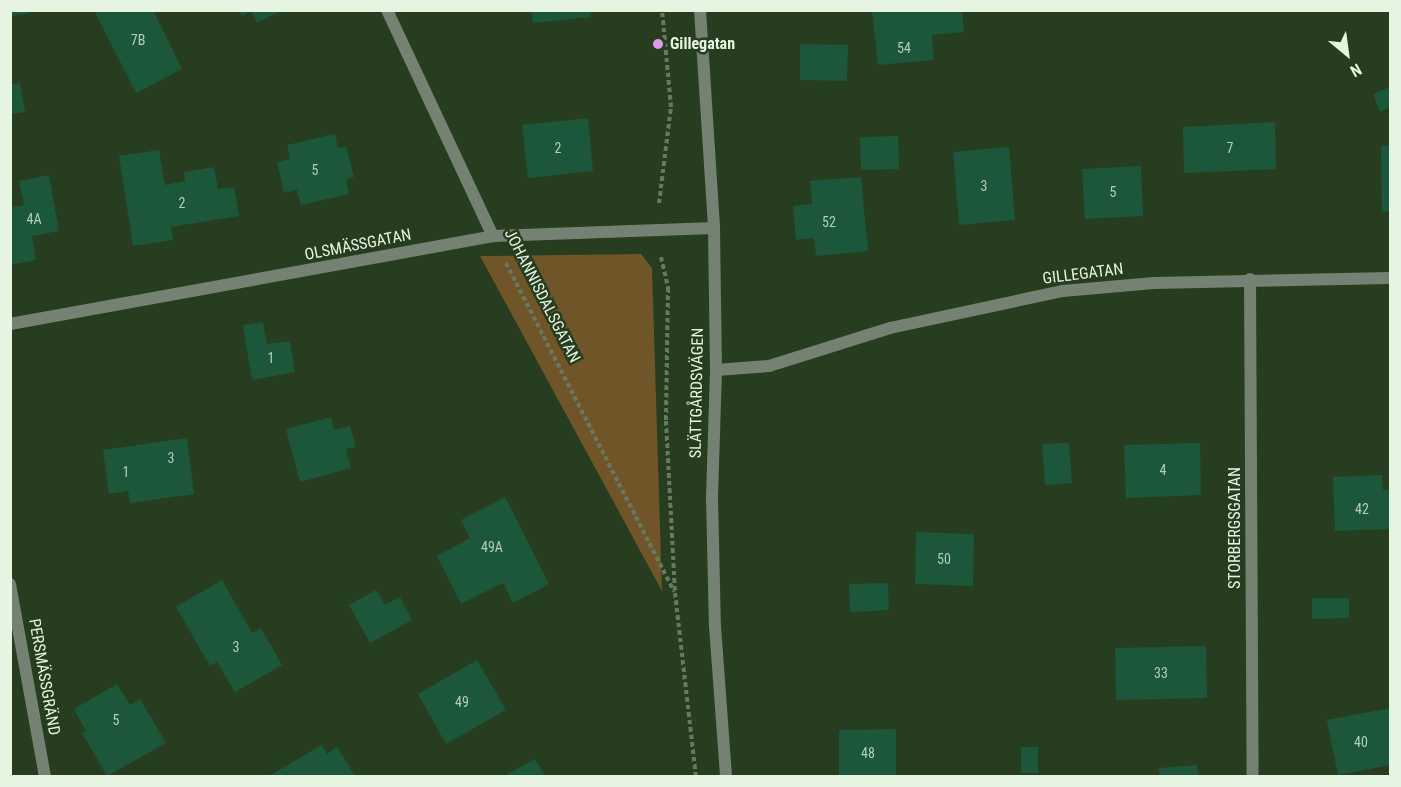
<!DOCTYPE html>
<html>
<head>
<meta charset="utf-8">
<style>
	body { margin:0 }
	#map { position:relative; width:1401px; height:787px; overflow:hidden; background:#263d1f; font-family:"Roboto Condensed",sans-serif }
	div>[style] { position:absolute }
	.green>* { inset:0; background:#6f5528 }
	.building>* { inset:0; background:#1c573b }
	.path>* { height:4px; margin-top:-2px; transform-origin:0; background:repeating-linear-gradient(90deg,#667a60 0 4.5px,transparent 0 7.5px) }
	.minor>* { height:12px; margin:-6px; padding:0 6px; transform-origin:6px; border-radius:6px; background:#758172 }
	.tertiary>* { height:12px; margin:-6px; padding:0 6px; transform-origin:6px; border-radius:6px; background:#758172 }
	.dots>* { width:16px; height:16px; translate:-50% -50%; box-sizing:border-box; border:3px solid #263d1f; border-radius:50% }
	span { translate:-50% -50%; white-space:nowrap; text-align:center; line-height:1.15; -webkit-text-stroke:5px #263d1f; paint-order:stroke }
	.number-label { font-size:14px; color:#b4ceb8 }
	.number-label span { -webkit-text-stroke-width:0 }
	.poi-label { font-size:16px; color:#e6f5e2; font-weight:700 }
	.left { translate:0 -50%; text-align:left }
	.street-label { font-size:16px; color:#e6f5e2 }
	.frame { position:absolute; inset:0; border:12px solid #e6f5e2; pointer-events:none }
	.north { position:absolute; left:1317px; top:24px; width:60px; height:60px; -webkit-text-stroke:4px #263d1f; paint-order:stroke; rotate:151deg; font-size:16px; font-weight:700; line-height:24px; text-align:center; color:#e6f5e2 }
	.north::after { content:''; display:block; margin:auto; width:21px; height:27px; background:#e6f5e2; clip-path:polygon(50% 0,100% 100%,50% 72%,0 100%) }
</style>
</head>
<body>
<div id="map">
	<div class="green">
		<div style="clip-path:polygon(641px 254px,652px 268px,662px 591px,480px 256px)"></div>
	</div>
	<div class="building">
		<div style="clip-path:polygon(10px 10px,30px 10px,31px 13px,10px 16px)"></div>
		<div style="clip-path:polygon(94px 10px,153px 10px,182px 69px,136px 93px)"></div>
		<div style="clip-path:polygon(239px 10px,283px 10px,257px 23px,251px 11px,242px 16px)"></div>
		<div style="clip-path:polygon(531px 10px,590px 10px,591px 17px,533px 23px)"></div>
		<div style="clip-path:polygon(872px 10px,962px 10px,964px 32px,932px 35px,934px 60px,878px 65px)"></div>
		<div style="clip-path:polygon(800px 44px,848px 45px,847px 81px,800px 80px)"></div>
		<div style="clip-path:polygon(20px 83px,25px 112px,10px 114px,10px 85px)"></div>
		<div style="clip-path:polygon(1390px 87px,1390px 107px,1380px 112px,1373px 94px)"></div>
		<div style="clip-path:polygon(588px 118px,593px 171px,528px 178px,522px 125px)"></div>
		<div style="clip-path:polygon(1275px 122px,1276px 169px,1184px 173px,1183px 127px)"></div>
		<div style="clip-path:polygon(335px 134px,338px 148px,346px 146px,354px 177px,346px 179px,349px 194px,301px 205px,297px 190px,284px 193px,277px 162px,290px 159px,287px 145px)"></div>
		<div style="clip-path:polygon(898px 136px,899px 169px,861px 170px,860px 137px)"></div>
		<div style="clip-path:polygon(1381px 146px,1390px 146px,1390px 211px,1382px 212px)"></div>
		<div style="clip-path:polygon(1009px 147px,1015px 220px,959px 225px,953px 152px)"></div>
		<div style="clip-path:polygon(159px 150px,165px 185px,185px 181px,184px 172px,214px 167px,218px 189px,234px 187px,239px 216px,171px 227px,173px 240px,133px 246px,119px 156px)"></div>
		<div style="clip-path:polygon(1141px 166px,1143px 216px,1085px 219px,1082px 169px)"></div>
		<div style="clip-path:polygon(49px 175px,59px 231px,32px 236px,36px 260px,10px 265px,10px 208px,24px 205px,19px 181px)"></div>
		<div style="clip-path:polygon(861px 177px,868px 251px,816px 256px,814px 238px,796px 240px,793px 206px,812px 204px,810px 181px)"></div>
		<div style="clip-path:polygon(263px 322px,267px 344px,290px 341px,295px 372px,252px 380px,243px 325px)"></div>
		<div style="clip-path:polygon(331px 417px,334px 430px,350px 426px,356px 447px,346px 449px,351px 468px,300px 482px,286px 429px)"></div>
		<div style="clip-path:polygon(187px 438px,194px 494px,130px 503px,128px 491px,109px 494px,103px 450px)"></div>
		<div style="clip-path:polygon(1069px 443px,1072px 483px,1045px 485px,1042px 444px)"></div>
		<div style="clip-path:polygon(1200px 443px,1201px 495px,1126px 498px,1124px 445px)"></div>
		<div style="clip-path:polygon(1382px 475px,1383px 490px,1390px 489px,1390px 529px,1335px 531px,1333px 477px)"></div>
		<div style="clip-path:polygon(505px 497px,549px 584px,513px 603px,503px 583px,461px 604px,437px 556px,470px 538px,461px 520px)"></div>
		<div style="clip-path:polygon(916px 532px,974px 534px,973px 586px,915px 584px)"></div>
		<div style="clip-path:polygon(222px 580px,252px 633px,261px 628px,282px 665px,235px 692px,217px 662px,210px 666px,176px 607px)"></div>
		<div style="clip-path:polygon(888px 583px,889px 610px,850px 612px,849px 584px)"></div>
		<div style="clip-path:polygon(376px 590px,385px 605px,400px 597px,412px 620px,370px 643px,349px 605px)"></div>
		<div style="clip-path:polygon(1312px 598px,1349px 598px,1349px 618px,1312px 619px)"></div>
		<div style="clip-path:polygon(1206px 646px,1207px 698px,1116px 700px,1115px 648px)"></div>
		<div style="clip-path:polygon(477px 660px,506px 710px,446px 744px,418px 694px)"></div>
		<div style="clip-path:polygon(117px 684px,130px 705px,140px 699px,166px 743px,107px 776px,82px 733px,86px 731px,74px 709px)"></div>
		<div style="clip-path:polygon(1390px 708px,1390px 765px,1338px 775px,1327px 720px)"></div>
		<div style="clip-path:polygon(896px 729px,896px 776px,839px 776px,839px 730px)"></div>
		<div style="clip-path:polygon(322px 745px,327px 754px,337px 747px,355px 776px,269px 776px)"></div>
		<div style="clip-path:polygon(1021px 747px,1038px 747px,1038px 773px,1021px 773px)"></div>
		<div style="clip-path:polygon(535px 759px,545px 776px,504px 776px)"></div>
		<div style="clip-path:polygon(1197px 765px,1198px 776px,1160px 776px,1159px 768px)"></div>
	</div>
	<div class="path">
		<div style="left:659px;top:203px;width:97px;rotate:-82.9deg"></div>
		<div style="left:671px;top:107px;width:97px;rotate:-95.3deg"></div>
		<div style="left:661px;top:257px;width:32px;rotate:77deg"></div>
		<div style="left:668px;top:288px;width:133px;rotate:90.9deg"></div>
		<div style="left:666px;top:421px;width:172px;rotate:87deg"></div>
		<div style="left:675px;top:593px;width:184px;rotate:83.5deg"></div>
		<div style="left:506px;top:263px;width:369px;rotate:62.9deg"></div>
	</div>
	<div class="minor">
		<div style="left:387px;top:10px;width:250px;rotate:64.9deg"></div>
		<div style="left:1250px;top:279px;width:497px;rotate:89.7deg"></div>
		<div style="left:10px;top:324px;width:491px;rotate:-10.3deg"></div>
		<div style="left:493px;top:236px;width:221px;rotate:-2.1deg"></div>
		<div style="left:716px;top:370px;width:53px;rotate:-4.3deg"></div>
		<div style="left:769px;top:366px;width:127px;rotate:-17.4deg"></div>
		<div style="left:890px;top:328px;width:177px;rotate:-12.1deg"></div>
		<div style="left:1063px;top:291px;width:91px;rotate:-5deg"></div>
		<div style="left:1154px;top:283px;width:236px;rotate:-1.2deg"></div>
		<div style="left:10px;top:584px;width:195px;rotate:79.7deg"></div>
	</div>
	<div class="tertiary">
		<div style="left:700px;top:10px;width:218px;rotate:86.3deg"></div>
		<div style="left:714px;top:228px;width:142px;rotate:89.2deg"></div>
		<div style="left:716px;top:370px;width:127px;rotate:91.8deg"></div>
		<div style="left:712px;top:497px;width:129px;rotate:88.7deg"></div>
		<div style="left:715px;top:626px;width:150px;rotate:85.8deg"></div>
	</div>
	<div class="dots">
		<div style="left:658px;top:44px;background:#de98f2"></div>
	</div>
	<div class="number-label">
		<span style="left:138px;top:40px">7B</span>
		<span style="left:904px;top:48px">54</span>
		<span style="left:558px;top:148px">2</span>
		<span style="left:1230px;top:148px">7</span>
		<span style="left:315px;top:170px">5</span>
		<span style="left:984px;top:186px">3</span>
		<span style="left:1113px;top:192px">5</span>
		<span style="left:182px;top:203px">2</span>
		<span style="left:34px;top:219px">4A</span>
		<span style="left:829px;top:222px">52</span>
		<span style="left:271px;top:358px">1</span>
		<span style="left:171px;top:458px">3</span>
		<span style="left:1163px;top:470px">4</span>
		<span style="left:126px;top:472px">1</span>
		<span style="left:1362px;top:509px">42</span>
		<span style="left:492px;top:547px">49A</span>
		<span style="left:944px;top:559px">50</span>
		<span style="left:236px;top:647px">3</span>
		<span style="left:1161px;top:673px">33</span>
		<span style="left:462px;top:702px">49</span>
		<span style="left:116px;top:720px">5</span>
		<span style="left:1361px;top:742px">40</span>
		<span style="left:868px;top:753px">48</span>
	</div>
	<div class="poi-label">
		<span class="left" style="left:670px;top:44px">Gillegatan</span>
	</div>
	<div class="street-label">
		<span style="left:358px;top:245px;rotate:-11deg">OLSMÄSSGATAN</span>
		<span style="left:1083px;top:274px;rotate:-7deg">GILLEGATAN</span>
		<span style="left:542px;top:296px;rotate:63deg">JOHANNISDALSGATAN</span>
		<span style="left:697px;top:393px;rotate:-89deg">SLÄTTGÅRDSVÄGEN</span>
		<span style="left:1235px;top:528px;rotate:-90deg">STORBERGSGATAN</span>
		<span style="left:44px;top:677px;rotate:80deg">PERSMÄSSGRÄND</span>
	</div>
	<div class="frame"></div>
	<div class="north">N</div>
</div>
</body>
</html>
